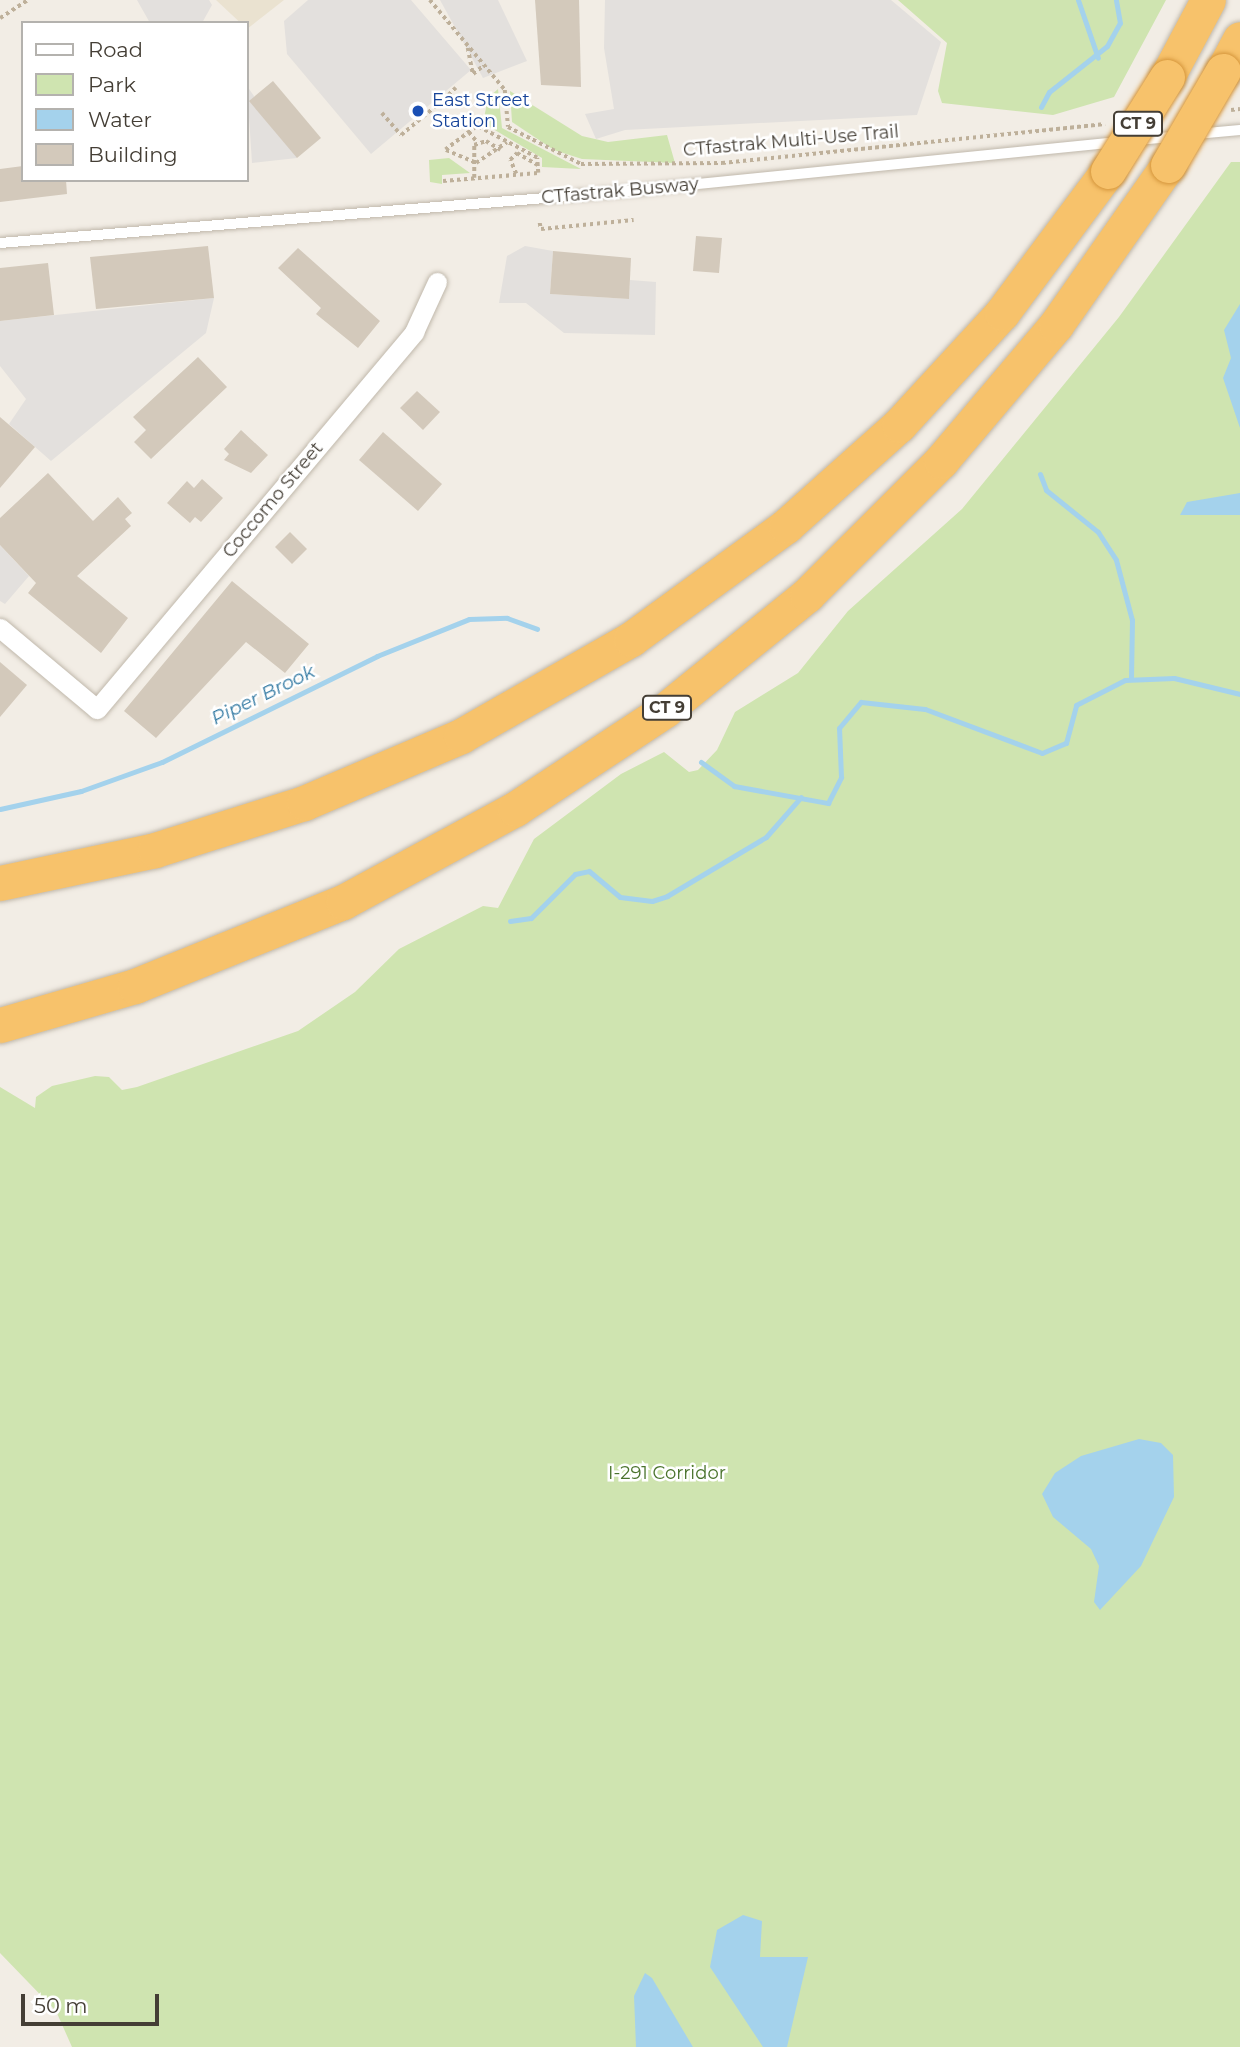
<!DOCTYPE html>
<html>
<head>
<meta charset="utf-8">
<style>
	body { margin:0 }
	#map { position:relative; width:1240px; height:2047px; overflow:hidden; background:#f2ede5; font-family:Montserrat,sans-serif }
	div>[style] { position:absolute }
	.education>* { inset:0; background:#eae2d0 }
	.green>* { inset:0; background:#cfe4b0 }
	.parking>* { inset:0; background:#e3e0dd }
	.water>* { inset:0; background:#a4d2ec }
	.stream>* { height:5px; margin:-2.5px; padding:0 2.5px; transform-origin:2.5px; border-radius:2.5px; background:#a4d2ec }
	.building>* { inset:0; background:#d3c9bb }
	.path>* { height:3.5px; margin-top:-1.75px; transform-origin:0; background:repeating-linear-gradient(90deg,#beb09a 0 3.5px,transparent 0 7px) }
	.roads { filter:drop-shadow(0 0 2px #c0b8ab) drop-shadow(0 0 2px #c0b8ab) }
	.lane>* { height:10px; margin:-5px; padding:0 5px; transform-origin:5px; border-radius:5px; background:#fff }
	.street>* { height:19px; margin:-9.5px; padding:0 9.5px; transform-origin:9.5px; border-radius:9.5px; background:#fff }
	.highway>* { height:35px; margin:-17.5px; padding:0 17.5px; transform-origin:17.5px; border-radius:17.5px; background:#f7c26b }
	.bridges { filter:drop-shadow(0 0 2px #d5963c) drop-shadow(0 0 2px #d5963c) }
	.highway-bridge>* { height:35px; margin:-17.5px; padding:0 17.5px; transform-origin:17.5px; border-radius:17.5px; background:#f7c26b }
	.dots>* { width:19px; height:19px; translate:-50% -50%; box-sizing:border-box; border:4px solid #fff; border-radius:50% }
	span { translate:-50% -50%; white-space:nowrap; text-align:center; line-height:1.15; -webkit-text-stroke:5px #fff; paint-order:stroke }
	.shield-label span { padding:2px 5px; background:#fff; border:2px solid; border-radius:5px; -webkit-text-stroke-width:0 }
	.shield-label { font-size:16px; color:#443e35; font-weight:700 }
	.transit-label { font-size:18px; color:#164399 }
	.left { translate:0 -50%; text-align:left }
	.street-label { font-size:18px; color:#443e35 }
	.park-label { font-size:18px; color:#4a732c }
	.water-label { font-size:19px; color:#3279a2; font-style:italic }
	.legend { position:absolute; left:21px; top:21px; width:228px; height:161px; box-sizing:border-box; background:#fff; border:2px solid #b4b2ae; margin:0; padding:9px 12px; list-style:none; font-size:21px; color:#443e35 }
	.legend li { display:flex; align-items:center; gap:14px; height:35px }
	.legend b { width:35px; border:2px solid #b4b2ae }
	.scale { position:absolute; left:21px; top:1994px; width:138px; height:32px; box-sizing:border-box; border:4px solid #443e35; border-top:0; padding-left:9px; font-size:21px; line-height:24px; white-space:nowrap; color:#443e35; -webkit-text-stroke:5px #fff; paint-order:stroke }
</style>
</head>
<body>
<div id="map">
	<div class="education">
		<div style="clip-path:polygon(216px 0,284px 0,247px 29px)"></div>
	</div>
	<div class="green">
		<div style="clip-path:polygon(898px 0,1166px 0,1114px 97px,1053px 115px,942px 103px,938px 91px,947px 43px)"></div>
		<div style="clip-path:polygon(498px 89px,502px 128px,581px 169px,542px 167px,542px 158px,483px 123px,488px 98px)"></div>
		<div style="clip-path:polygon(510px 91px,582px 136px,608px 142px,667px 135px,675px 163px,582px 159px,554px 150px,512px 122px)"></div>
		<div style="clip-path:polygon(449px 158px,470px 173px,442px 175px,442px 184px,430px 182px,429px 160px)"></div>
		<div style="clip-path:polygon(1231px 162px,1240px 162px,1240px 2047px,72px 2047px,56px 2011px,0 1953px,0 1087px,35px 1108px,36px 1097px,52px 1086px,95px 1076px,109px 1077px,122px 1090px,137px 1087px,298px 1031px,355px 992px,399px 949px,483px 906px,498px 908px,534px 839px,621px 774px,664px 752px,689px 772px,698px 770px,717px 750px,735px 712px,798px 673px,848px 611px,962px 509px,1119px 317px)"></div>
	</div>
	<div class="parking">
		<div style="clip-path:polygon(137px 0,209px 0,212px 5px,202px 23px,150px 23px)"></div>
		<div style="clip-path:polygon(308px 0,411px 0,471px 70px,371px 154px,287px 54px,284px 21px)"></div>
		<div style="clip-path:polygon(440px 0,498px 0,527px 61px,483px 78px)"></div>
		<div style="clip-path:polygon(605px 0,891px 0,941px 42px,917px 115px,625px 130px,596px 139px,585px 114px,614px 109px,604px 48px)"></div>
		<div style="clip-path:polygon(247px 86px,297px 158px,252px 163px)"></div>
		<div style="clip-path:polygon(525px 246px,553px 251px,550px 294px,629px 299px,630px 280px,656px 282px,655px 335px,564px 333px,526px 303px,499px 303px,507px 256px)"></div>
		<div style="clip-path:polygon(214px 298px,206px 333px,51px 461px,9px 424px,26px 399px,0 366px,0 321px)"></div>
		<div style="clip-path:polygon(0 545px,29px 576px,5px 604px,0 601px)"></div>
	</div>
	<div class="water">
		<div style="clip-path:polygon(1240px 304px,1240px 428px,1223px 378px,1231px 358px,1224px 330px)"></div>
		<div style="clip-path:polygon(1240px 493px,1240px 515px,1180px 515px,1187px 502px)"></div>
		<div style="clip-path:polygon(1139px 1439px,1161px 1443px,1173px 1455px,1174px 1497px,1141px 1566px,1100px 1610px,1094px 1602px,1099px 1566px,1091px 1549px,1053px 1517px,1042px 1494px,1055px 1473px,1081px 1456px)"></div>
		<div style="clip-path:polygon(743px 1915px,762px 1921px,760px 1957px,808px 1957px,787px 2047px,763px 2047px,710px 1967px,717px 1930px)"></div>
		<div style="clip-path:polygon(645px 1973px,652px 1978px,693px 2047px,636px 2047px,634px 1996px)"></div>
	</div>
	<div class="stream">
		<div style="left:1078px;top:0;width:61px;rotate:71deg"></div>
		<div style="left:1041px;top:107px;width:17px;rotate:-62deg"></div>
		<div style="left:1049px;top:92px;width:74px;rotate:-38.4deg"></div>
		<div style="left:1107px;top:46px;width:26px;rotate:-61deg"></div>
		<div style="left:1120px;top:23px;width:23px;rotate:-100deg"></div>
		<div style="left:1040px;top:474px;width:17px;rotate:69deg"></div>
		<div style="left:1046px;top:490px;width:67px;rotate:38.9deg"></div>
		<div style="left:1098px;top:532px;width:33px;rotate:57deg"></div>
		<div style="left:1116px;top:560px;width:62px;rotate:75.1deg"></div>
		<div style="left:1132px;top:620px;width:58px;rotate:91deg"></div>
		<div style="left:701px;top:762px;width:41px;rotate:36deg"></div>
		<div style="left:734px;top:786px;width:96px;rotate:10.3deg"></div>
		<div style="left:828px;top:803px;width:29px;rotate:-63deg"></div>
		<div style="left:841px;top:777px;width:49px;rotate:-92.3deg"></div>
		<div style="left:839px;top:728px;width:34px;rotate:-50deg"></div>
		<div style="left:861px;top:702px;width:64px;rotate:6.2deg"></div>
		<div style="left:925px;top:709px;width:125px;rotate:20.6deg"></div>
		<div style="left:1042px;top:753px;width:26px;rotate:-23deg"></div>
		<div style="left:1066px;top:743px;width:39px;rotate:-75deg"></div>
		<div style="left:1076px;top:705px;width:55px;rotate:-27deg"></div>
		<div style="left:1125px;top:680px;width:49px;rotate:-2.3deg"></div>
		<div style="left:1174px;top:678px;width:68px;rotate:13.6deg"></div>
		<div style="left:0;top:809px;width:83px;rotate:-12.5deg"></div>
		<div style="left:81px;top:791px;width:86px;rotate:-19.7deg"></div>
		<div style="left:162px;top:762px;width:240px;rotate:-26.2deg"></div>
		<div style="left:377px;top:656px;width:99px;rotate:-21.9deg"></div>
		<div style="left:469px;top:619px;width:38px;rotate:-2deg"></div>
		<div style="left:507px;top:618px;width:32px;rotate:20deg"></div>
		<div style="left:510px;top:921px;width:21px;rotate:-8deg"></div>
		<div style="left:531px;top:918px;width:62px;rotate:-45deg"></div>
		<div style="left:575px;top:874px;width:14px;rotate:-12deg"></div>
		<div style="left:589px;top:871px;width:40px;rotate:40deg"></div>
		<div style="left:620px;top:897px;width:32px;rotate:7deg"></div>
		<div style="left:652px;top:901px;width:16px;rotate:-18deg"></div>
		<div style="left:667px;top:896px;width:115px;rotate:-30.8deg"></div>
		<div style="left:766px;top:837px;width:53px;rotate:-48.8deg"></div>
	</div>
	<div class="building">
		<div style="clip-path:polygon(535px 0,579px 0,581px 87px,541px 85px)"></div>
		<div style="clip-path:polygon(273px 81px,321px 138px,297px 158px,249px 101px)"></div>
		<div style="clip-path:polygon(23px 166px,23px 180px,66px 180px,67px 194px,0 202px,0 169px)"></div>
		<div style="clip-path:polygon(696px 236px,722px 238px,719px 273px,693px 271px)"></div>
		<div style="clip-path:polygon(208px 246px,214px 298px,96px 309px,90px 257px)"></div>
		<div style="clip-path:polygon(298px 248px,380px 321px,358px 348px,316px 314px,321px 308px,278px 268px)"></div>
		<div style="clip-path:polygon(553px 251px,631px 258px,629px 299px,550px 294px)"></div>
		<div style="clip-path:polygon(48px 263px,54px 315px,0 321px,0 268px)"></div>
		<div style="clip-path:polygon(198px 357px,227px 387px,151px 459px,134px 442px,146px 430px,133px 417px)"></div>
		<div style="clip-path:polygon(417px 391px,440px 412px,423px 430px,400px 408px)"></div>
		<div style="clip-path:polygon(0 417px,35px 447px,0 488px)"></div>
		<div style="clip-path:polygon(241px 430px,268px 455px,251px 473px,224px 460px,229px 454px,224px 449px)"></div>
		<div style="clip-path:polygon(383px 432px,442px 484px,418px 511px,359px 460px)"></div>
		<div style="clip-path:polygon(48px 473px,93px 521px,118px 497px,132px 513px,125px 519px,131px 526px,77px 576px,128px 618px,101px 653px,28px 593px,36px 583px,0 545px,0 518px)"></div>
		<div style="clip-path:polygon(202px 479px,223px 498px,201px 522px,195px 517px,190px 523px,167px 503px,187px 481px,194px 488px)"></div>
		<div style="clip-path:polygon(290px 532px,307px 549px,292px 564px,275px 547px)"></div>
		<div style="clip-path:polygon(232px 581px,309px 644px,285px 673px,246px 642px,156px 738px,124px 711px)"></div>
		<div style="clip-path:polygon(0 662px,27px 685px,0 717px)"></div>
	</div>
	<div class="path">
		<div style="left:430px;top:0;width:117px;rotate:50.2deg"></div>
		<div style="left:505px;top:90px;width:37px;rotate:85deg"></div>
		<div style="left:508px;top:127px;width:82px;rotate:26.9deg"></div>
		<div style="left:581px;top:164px;width:141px;rotate:-0.4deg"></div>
		<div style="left:722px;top:163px;width:385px;rotate:-5.8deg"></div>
		<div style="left:0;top:18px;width:33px;rotate:-33deg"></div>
		<div style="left:468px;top:48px;width:26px;rotate:79deg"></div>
		<div style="left:473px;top:74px;width:14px;rotate:-39deg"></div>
		<div style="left:456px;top:88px;width:10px;rotate:135deg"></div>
		<div style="left:449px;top:95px;width:11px;rotate:52deg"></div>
		<div style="left:1231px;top:110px;width:9px;rotate:-6deg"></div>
		<div style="left:382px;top:113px;width:29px;rotate:49deg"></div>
		<div style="left:401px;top:135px;width:62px;rotate:-39.8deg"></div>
		<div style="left:476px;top:127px;width:38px;rotate:143deg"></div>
		<div style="left:446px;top:150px;width:33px;rotate:23deg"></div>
		<div style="left:476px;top:163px;width:37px;rotate:-34deg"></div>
		<div style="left:469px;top:132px;width:13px;rotate:51deg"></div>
		<div style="left:516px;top:174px;width:15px;rotate:-113deg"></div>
		<div style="left:510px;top:160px;width:10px;rotate:-45deg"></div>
		<div style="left:517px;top:153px;width:24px;rotate:30deg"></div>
		<div style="left:474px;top:178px;width:33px;rotate:-90deg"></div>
		<div style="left:474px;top:145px;width:13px;rotate:-18deg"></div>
		<div style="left:486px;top:141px;width:17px;rotate:31deg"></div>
		<div style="left:443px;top:181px;width:95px;rotate:-4.8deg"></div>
		<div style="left:538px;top:173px;width:15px;rotate:-94deg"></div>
		<div style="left:537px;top:158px;width:72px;rotate:-152deg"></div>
		<div style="left:540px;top:223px;width:6px;rotate:81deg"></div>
		<div style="left:541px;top:229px;width:93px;rotate:-5.5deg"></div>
	</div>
	<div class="roads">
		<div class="lane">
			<div style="left:1196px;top:134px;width:44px;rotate:-5.2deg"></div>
			<div style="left:1137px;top:140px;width:37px;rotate:-5deg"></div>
			<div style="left:0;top:243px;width:620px;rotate:-4.72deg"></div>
			<div style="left:618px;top:192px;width:500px;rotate:-5.7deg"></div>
		</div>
		<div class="street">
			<div style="left:0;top:628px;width:126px;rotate:39.9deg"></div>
			<div style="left:97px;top:709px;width:493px;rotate:-49.9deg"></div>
			<div style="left:414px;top:332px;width:55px;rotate:-65.3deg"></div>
		</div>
		<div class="highway">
			<div style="left:1223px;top:71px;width:36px;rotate:-62deg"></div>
			<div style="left:1167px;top:77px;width:87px;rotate:-62deg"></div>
			<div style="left:0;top:883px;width:158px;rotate:-12deg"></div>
			<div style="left:155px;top:850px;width:156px;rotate:-17.5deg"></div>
			<div style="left:304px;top:803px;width:171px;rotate:-23.1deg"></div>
			<div style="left:461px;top:736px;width:196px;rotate:-29.7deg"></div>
			<div style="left:631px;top:639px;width:192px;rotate:-36.1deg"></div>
			<div style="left:786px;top:526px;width:152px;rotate:-41.8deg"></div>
			<div style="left:899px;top:425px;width:152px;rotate:-47.4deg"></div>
			<div style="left:1002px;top:313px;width:177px;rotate:-53.3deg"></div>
			<div style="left:0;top:1025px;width:141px;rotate:-16.1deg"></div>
			<div style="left:135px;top:986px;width:224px;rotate:-22deg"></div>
			<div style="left:343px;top:902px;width:196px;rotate:-28.4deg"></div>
			<div style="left:515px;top:809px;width:180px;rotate:-33.4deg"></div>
			<div style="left:665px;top:710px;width:183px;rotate:-39deg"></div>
			<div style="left:807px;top:595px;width:190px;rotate:-45deg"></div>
			<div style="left:941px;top:461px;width:178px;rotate:-49.8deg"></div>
			<div style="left:1056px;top:325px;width:195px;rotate:-55deg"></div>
		</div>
	</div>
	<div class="bridges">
		<div class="highway-bridge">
			<div style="left:1168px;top:165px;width:109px;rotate:-59.7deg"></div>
			<div style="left:1108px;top:171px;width:111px;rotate:-57.9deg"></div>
		</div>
	</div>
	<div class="dots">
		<div style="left:418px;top:111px;background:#1a4fb4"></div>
	</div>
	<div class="shield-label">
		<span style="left:1138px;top:124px">CT 9</span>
		<span style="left:667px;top:708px">CT 9</span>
	</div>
	<div class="transit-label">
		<span class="left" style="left:432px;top:111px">East Street<br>Station</span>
	</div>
	<div class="street-label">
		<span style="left:791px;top:141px;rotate:-5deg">CTfastrak Multi-Use Trail</span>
		<span style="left:620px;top:191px;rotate:-5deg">CTfastrak Busway</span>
		<span style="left:273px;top:500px;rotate:-50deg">Coccomo Street</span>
	</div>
	<div class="park-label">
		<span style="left:667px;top:1473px">I-291 Corridor</span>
	</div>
	<div class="water-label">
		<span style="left:263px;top:695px;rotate:-26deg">Piper Brook</span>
	</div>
	<ul class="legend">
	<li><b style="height:9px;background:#fff"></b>Road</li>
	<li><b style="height:19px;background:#cfe4b0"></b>Park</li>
	<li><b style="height:19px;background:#a4d2ec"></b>Water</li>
	<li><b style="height:19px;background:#d3c9bb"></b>Building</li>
	</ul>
	<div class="scale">50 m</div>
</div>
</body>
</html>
